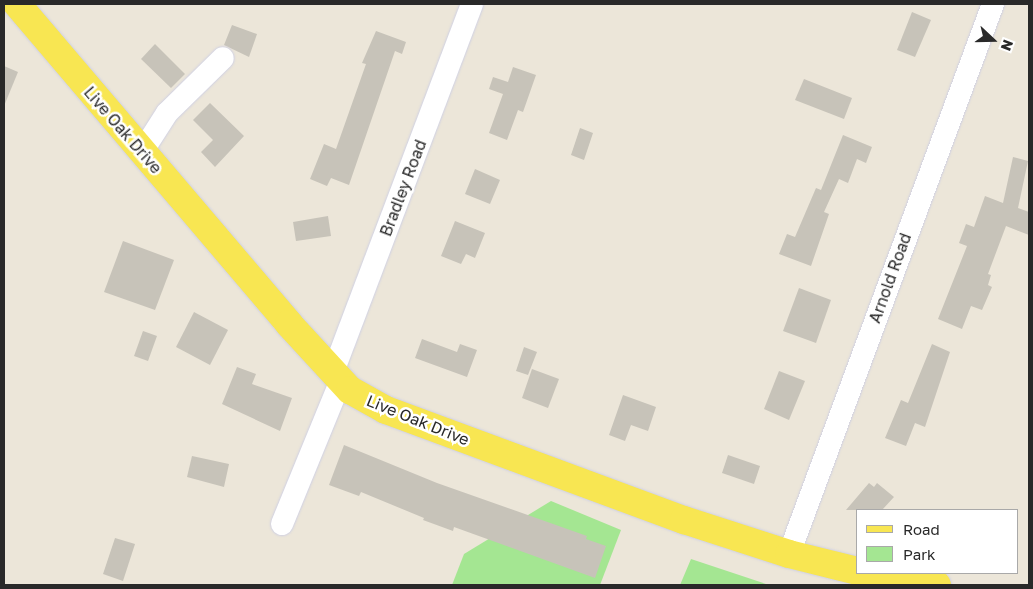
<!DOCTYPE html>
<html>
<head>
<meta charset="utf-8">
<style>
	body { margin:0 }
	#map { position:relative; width:1033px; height:589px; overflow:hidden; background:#ece6d9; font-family:"Golos Text",sans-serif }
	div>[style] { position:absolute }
	.green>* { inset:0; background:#a4e692 }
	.building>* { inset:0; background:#c7c3b9 }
	.roads { filter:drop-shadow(0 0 1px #cfd0e3) drop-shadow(0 0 1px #cfd0e3) }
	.minor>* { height:22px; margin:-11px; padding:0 11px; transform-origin:11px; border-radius:11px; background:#fff }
	.major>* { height:28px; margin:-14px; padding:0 14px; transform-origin:14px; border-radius:14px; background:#f8e652 }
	span { translate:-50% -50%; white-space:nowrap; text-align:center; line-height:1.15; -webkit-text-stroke:5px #fff; paint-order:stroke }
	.street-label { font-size:16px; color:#292929 }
	.frame { position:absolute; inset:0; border:5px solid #292929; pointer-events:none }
	.legend { position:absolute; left:856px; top:509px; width:162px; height:65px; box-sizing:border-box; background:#fff; border:1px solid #a9a9a9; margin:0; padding:6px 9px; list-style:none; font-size:15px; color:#292929 }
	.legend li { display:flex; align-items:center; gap:10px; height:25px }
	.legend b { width:25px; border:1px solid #a9a9a9 }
	.north { position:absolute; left:968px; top:15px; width:50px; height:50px; -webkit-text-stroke:4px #fff; paint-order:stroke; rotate:111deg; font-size:14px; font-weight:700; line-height:20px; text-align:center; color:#292929 }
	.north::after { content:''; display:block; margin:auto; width:18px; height:22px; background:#292929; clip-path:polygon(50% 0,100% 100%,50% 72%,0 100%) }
</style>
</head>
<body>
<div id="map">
	<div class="green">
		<div style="clip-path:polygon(551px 501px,621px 530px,600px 585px,452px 585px,464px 554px)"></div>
		<div style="clip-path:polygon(691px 559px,769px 585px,773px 585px,680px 585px)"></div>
	</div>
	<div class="building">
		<div style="clip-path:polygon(912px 12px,931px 20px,915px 57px,897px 50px)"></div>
		<div style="clip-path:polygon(232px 25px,257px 34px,249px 57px,224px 45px)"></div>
		<div style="clip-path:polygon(376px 31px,406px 42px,402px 54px,395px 51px,349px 185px,331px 178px,327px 186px,310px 179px,324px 144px,336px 149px,366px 64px,362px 63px)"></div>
		<div style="clip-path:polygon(155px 44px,185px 74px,171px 88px,141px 59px)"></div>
		<div style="clip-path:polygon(4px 66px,18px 72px,4px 106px)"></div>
		<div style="clip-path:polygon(513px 67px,536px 75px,523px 112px,518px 110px,507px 140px,489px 133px,503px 94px,489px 89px,493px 77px,508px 82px)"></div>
		<div style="clip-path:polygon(804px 79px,852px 98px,844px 119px,795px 100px)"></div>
		<div style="clip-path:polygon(210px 103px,244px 136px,215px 167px,201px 152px,213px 140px,193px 120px)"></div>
		<div style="clip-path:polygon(580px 128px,593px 133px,584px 160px,571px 155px)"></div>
		<div style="clip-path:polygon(843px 135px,872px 147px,866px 163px,857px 159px,848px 183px,839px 179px,824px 212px,829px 214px,811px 266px,779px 254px,787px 234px,795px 237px,816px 188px,821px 190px)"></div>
		<div style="clip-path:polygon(1013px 157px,1028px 161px,1018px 208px,1029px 212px,1029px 235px,1006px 226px,988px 274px,991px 275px,988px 285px,992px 287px,982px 310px,971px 306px,962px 329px,938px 319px,967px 246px,959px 243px,966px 224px,974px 227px,985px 196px,1003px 203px)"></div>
		<div style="clip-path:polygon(475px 169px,500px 180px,490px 204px,465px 194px)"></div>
		<div style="clip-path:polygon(328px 216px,331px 236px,296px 241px,293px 222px)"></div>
		<div style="clip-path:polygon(455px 221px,485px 233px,475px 258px,466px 254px,461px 264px,441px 256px)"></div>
		<div style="clip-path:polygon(123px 241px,174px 260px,155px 310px,104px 292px)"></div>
		<div style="clip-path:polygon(799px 288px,831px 300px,816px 343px,783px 331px)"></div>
		<div style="clip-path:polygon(194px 312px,228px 330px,210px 365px,176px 347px)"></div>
		<div style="clip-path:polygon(143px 331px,157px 336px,148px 361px,134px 356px)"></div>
		<div style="clip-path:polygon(422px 339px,457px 352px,460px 344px,477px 350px,467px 377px,415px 358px)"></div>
		<div style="clip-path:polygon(932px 344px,950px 352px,925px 427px,915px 423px,906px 446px,885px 438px,901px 400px,908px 403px)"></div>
		<div style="clip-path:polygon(524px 347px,537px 352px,528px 375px,516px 371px)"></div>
		<div style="clip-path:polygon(237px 367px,256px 374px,252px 384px,292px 398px,280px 431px,222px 404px)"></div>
		<div style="clip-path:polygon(532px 369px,559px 379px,548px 408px,522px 398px)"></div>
		<div style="clip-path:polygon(779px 371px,805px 381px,789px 420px,764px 409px)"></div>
		<div style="clip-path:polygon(623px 395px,656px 407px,648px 431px,631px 425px,625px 441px,609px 435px)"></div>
		<div style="clip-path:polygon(344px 445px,437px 483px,587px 536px,586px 539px,606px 546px,595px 578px,454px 527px,453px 531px,423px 520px,424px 518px,361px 492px,359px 496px,329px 485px)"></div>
		<div style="clip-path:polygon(728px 455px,760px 466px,754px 484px,722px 473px)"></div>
		<div style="clip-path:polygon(192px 456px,229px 464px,224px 487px,187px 477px)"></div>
		<div style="clip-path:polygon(869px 483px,874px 487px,877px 483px,894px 497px,882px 510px,846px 510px)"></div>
		<div style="clip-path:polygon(115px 538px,135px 544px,123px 581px,103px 574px)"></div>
	</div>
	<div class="roads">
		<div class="minor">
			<div style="left:142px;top:152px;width:46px;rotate:-57.3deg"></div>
			<div style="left:167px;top:113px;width:78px;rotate:-44.5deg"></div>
			<div style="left:333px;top:372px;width:393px;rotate:-69.3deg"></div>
			<div style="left:282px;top:524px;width:156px;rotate:-67.7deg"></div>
			<div style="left:789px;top:554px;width:587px;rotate:-69.65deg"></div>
		</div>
		<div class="major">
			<div style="left:17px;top:4px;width:420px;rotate:49.6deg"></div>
			<div style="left:289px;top:324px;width:90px;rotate:47.3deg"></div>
			<div style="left:350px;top:390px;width:41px;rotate:29.1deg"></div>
			<div style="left:386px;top:410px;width:318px;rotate:20.3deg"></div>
			<div style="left:684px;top:520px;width:110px;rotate:17.9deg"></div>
			<div style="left:789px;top:554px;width:70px;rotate:14deg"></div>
			<div style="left:865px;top:573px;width:73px;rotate:9.5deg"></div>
		</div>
	</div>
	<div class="street-label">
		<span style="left:123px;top:130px;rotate:49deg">Live Oak Drive</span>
		<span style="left:403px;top:188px;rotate:-69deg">Bradley Road</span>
		<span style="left:890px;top:278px;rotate:-70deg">Arnold Road</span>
		<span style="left:418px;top:420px;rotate:22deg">Live Oak Drive</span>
	</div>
	<div class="frame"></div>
	<ul class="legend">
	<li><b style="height:6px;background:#f8e652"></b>Road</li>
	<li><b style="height:14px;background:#a4e692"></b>Park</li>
	</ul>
	<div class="north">N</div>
</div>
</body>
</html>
